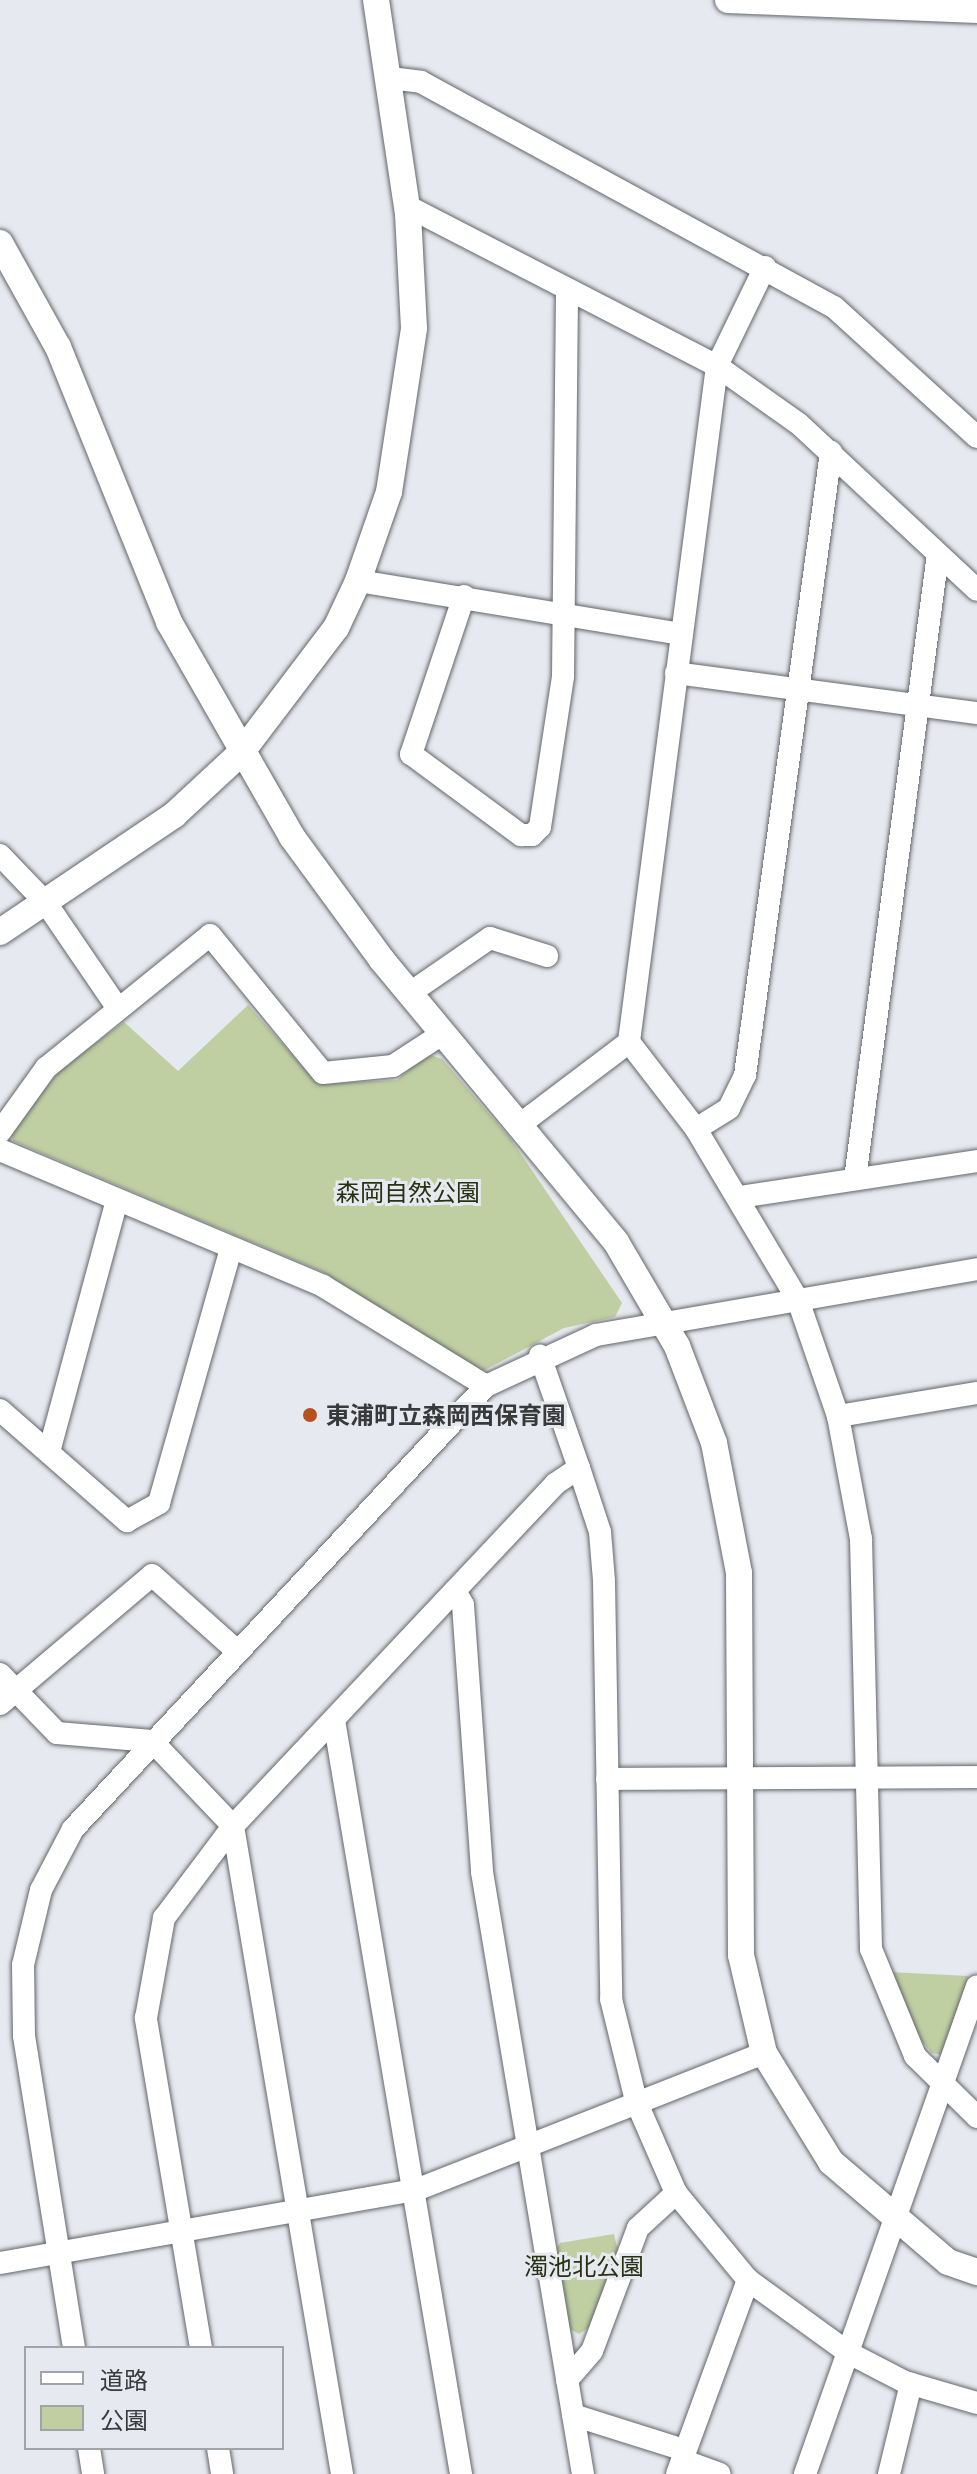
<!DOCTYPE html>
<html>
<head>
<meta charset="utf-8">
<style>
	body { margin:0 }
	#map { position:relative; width:977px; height:2474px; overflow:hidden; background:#e6e9ef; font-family:"Golos Text","Noto Sans JP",sans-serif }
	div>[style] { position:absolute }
	.green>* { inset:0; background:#bfcfa2 }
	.roads { filter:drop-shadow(0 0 2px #63666b) drop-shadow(0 0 2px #63666b) }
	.minor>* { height:22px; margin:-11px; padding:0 11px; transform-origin:11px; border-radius:11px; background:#fff }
	.tertiary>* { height:26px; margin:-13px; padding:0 13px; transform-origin:13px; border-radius:13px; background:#fff }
	.dots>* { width:22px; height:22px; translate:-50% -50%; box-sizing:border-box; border:4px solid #e6e9ef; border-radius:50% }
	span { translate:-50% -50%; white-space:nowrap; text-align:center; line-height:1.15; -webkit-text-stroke:6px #e6e9ef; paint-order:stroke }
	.park-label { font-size:24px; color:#283111 }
	.poi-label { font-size:24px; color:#38393b; font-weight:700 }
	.left { translate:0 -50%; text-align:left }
	.legend { position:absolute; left:24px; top:2346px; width:260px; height:104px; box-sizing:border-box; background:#e6e9ef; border:2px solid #a0a3a7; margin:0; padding:10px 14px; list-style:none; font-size:24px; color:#38393b }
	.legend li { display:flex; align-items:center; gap:16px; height:40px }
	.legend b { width:40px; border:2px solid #a0a3a7 }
</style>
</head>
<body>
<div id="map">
	<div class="green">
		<div style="clip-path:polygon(248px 1005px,318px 1084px,397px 1080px,427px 1054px,442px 1059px,510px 1138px,622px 1303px,615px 1317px,564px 1328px,481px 1372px,323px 1272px,13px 1141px,10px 1132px,61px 1069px,124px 1022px,178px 1071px)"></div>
		<div style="clip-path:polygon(889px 1972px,969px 1976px,943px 2055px,932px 2053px,907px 2025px)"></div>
		<div style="clip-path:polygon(614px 2234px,618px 2252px,593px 2325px,579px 2334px,568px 2328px,554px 2253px,560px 2243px)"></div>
	</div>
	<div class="roads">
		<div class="minor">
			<div style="left:390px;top:78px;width:31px;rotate:7deg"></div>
			<div style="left:421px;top:82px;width:470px;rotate:28.6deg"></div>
			<div style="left:834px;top:307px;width:193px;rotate:42.3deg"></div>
			<div style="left:407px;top:206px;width:349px;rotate:27.3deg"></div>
			<div style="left:717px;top:366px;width:100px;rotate:35.3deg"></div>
			<div style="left:799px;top:424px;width:243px;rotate:43deg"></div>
			<div style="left:765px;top:267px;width:110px;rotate:115.9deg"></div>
			<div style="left:717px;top:366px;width:682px;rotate:97.42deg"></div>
			<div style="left:629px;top:1042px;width:110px;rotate:52.4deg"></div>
			<div style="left:696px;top:1129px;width:199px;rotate:59.2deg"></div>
			<div style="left:798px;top:1300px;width:123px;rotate:71deg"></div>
			<div style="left:838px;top:1416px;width:141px;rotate:-9.4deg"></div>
			<div style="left:358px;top:581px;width:328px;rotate:9.3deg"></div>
			<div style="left:464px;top:596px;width:167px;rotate:108.5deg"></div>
			<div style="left:411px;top:754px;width:137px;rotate:36.4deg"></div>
			<div style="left:521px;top:835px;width:11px"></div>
			<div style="left:532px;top:835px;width:11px;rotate:-45deg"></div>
			<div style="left:540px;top:827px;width:153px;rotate:-81.3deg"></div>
			<div style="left:563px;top:676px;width:386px;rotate:-89.4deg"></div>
			<div style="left:676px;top:673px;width:304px;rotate:7.6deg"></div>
			<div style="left:0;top:855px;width:66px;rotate:46.2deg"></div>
			<div style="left:46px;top:903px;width:126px;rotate:55.7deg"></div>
			<div style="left:410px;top:993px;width:97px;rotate:-34.5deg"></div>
			<div style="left:490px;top:938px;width:60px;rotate:17.5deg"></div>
			<div style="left:518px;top:1126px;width:139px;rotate:-37.1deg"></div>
			<div style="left:696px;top:1129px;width:39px;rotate:-32deg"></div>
			<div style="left:729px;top:1108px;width:37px;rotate:-64deg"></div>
			<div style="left:745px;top:1075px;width:629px;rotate:-82.14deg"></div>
			<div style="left:0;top:1132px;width:79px;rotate:-54.3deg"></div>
			<div style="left:46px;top:1068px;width:211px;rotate:-39deg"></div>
			<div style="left:210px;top:935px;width:178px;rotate:50.7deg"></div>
			<div style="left:323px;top:1073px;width:70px;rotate:-5.7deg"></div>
			<div style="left:393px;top:1066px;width:59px;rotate:-33.1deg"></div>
			<div style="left:0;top:1150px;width:350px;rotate:22.8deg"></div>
			<div style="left:323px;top:1286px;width:191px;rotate:31.5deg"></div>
			<div style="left:855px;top:1179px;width:630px;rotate:-82.44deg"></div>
			<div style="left:740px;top:1197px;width:240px;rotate:-8.6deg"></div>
			<div style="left:0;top:1410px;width:169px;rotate:41.2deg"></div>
			<div style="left:127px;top:1521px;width:37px;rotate:-29deg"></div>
			<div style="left:159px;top:1503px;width:265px;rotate:-74.2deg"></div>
			<div style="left:838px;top:1416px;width:125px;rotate:79.4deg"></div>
			<div style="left:861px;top:1539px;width:410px;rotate:88.6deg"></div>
			<div style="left:871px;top:1949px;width:116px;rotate:67.6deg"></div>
			<div style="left:915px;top:2056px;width:87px;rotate:44.5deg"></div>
			<div style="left:49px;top:1452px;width:261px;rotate:-74.9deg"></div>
			<div style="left:579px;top:1468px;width:67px;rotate:71.8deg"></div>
			<div style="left:600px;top:1532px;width:49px;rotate:85.3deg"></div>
			<div style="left:604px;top:1581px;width:418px;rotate:89deg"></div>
			<div style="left:611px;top:1999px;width:105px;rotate:76.2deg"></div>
			<div style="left:636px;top:2101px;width:100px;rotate:66.5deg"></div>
			<div style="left:676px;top:2193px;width:113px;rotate:50.4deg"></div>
			<div style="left:455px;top:1591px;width:16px;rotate:60deg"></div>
			<div style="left:463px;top:1605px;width:268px;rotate:85.9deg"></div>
			<div style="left:482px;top:1872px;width:610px;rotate:80.48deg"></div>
			<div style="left:0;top:1674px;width:82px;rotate:46deg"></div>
			<div style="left:57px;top:1733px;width:95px;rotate:4.8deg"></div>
			<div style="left:152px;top:1741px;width:117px;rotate:46.4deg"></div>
			<div style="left:233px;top:1826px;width:657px;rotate:80.45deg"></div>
			<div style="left:0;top:1704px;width:199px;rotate:-40.3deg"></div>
			<div style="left:152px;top:1575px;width:114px;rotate:41.8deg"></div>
			<div style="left:334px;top:1720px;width:765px;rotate:80.44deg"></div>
			<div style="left:607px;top:1779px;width:370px;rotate:-0.3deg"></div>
			<div style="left:0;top:2263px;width:422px;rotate:-10deg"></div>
			<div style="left:416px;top:2190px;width:374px;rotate:-21.5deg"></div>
			<div style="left:74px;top:2348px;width:316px;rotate:-99.1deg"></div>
			<div style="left:24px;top:2036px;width:71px;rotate:-90.8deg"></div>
			<div style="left:23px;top:1965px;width:77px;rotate:-76.5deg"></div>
			<div style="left:41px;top:1890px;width:69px;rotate:-62.3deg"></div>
			<div style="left:73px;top:1829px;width:606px;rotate:-47.01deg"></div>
			<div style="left:486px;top:1386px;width:121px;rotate:-24.9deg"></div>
			<div style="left:596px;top:1335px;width:387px;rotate:-9.8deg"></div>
			<div style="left:201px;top:2348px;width:335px;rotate:-99.5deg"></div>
			<div style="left:146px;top:2018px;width:102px;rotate:-79.8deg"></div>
			<div style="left:164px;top:1918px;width:115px;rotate:-53.1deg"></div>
			<div style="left:233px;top:1826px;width:470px;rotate:-46.7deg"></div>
			<div style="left:555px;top:1484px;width:29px;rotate:-34deg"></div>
			<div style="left:579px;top:1468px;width:119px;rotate:-109.2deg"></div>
			<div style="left:567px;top:2380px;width:38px;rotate:-49deg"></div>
			<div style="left:592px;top:2351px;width:131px;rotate:-69.5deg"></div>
			<div style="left:638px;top:2228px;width:52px;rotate:-42.6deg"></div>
			<div style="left:573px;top:2415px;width:116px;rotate:17.5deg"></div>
			<div style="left:89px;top:2448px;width:26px;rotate:81deg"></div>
			<div style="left:218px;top:2448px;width:26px;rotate:81deg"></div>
			<div style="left:682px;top:2460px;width:40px;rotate:20.2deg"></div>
			<div style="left:677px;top:2474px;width:207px;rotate:-69.9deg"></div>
			<div style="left:748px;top:2280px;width:125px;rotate:35.9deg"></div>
			<div style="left:849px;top:2353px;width:63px;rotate:27.4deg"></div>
			<div style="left:905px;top:2382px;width:75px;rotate:16.3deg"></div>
			<div style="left:805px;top:2474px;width:517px;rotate:-70.58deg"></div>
			<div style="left:889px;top:2474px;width:93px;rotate:-76.3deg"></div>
		</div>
		<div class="tertiary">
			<div style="left:728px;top:0;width:249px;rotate:2.3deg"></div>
			<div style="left:0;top:243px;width:119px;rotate:60.9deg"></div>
			<div style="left:58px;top:347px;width:297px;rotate:68deg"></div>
			<div style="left:169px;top:622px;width:248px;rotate:60.2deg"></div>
			<div style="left:292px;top:837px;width:152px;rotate:53.8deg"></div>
			<div style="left:382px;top:960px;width:366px;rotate:50.3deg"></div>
			<div style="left:616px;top:1242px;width:121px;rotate:59.6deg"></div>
			<div style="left:677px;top:1346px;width:104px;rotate:69.1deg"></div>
			<div style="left:714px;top:1443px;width:132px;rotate:79.1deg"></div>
			<div style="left:739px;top:1573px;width:382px;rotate:89.7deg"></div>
			<div style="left:741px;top:1955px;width:101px;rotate:76.8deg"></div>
			<div style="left:764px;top:2053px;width:128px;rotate:58.4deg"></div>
			<div style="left:831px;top:2162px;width:154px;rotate:40.5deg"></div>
			<div style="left:948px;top:2262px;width:31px;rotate:19deg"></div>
			<div style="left:0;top:932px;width:210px;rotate:-33.9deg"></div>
			<div style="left:174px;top:815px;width:91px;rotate:-42.8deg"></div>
			<div style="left:241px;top:753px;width:157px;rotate:-52.8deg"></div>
			<div style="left:336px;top:628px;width:52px;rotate:-64.9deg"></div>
			<div style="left:358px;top:581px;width:94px;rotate:-70.8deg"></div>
			<div style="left:389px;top:492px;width:166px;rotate:-81.3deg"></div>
			<div style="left:414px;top:328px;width:114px;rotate:-93deg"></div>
			<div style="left:408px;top:214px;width:216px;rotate:-98.5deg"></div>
		</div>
	</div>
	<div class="dots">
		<div style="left:310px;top:1415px;background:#b6521e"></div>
	</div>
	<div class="park-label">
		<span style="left:408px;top:1192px">森岡自然公園</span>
		<span style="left:584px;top:2266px">濁池北公園</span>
	</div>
	<div class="poi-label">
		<span class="left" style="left:326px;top:1415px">東浦町立森岡西保育園</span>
	</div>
	<ul class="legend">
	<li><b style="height:10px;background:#fff"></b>道路</li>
	<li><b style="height:22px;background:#bfcfa2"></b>公園</li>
	</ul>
</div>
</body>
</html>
